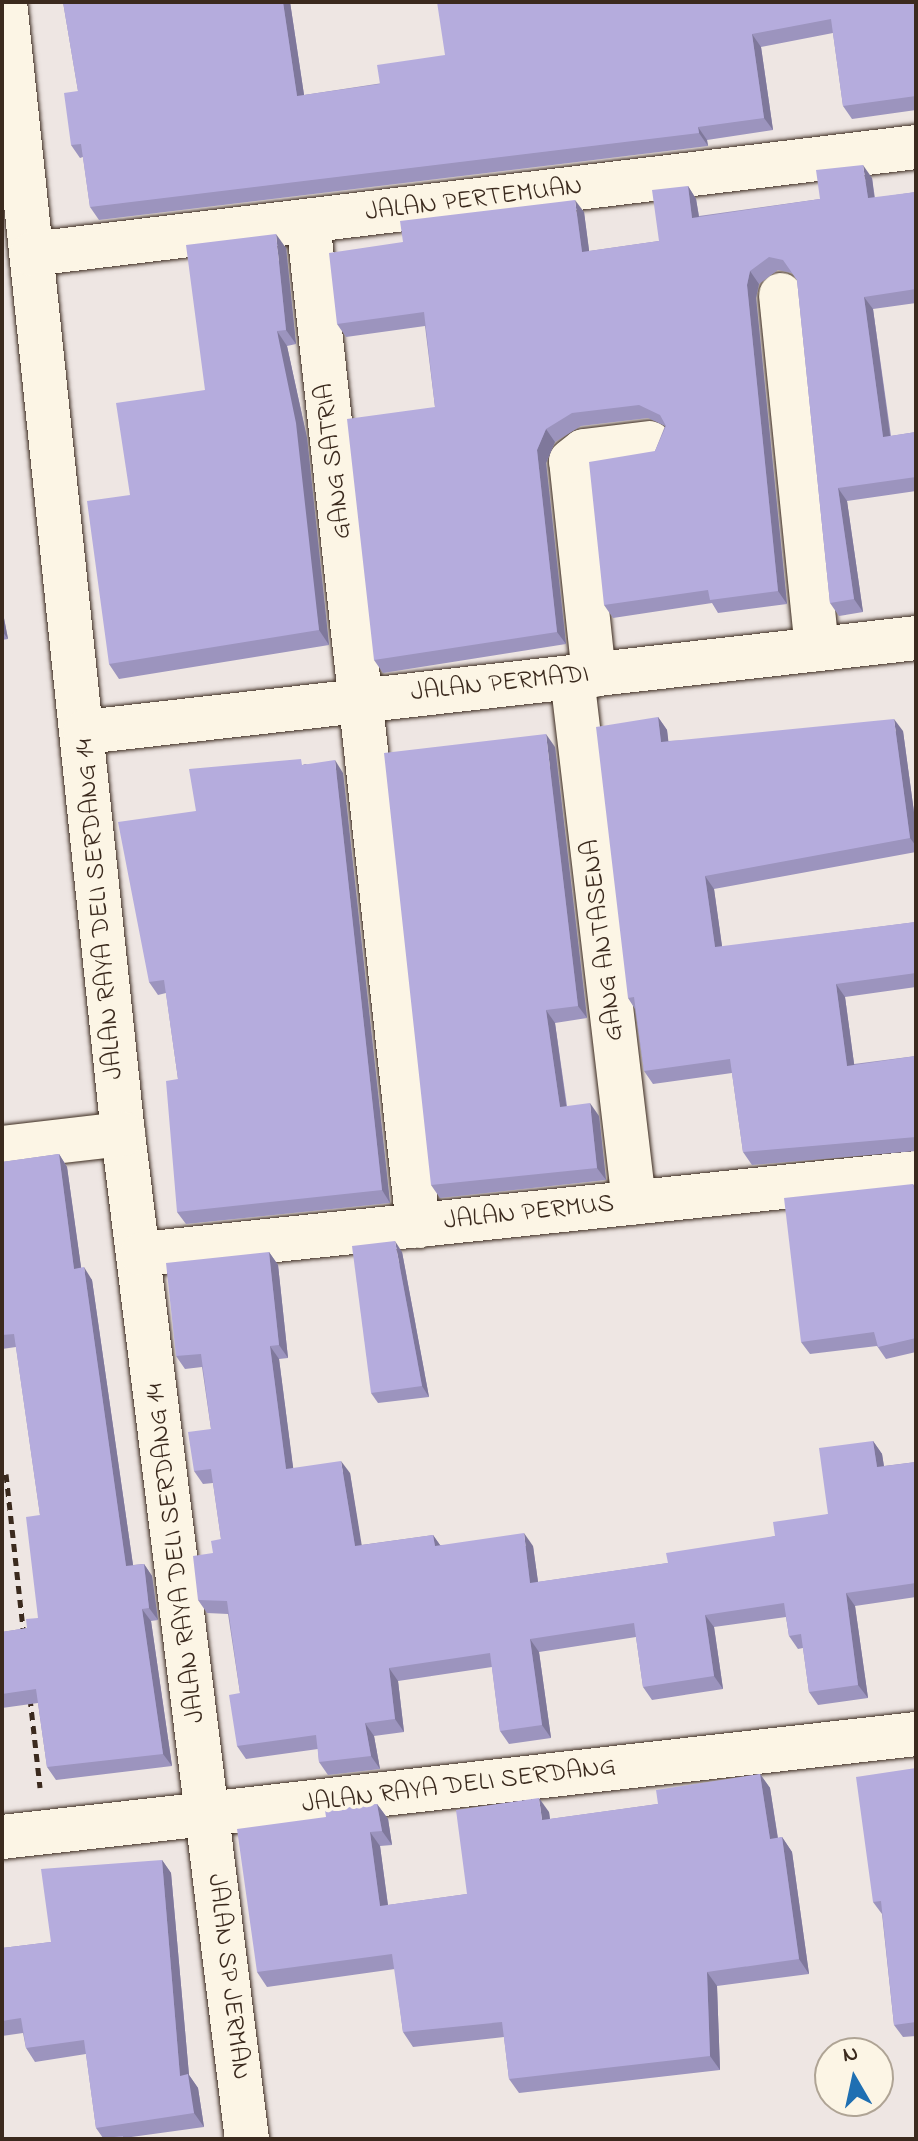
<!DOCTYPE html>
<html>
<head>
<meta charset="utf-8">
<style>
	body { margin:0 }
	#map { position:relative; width:918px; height:2141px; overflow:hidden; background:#eee6e3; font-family:"Indie Flower",sans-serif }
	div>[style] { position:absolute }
	.path>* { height:5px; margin-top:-2.5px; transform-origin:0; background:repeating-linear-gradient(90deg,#3b2a1e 0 8px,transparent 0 14px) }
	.roads { filter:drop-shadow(0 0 2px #3b2a1e) drop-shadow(0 0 2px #3b2a1e) }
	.minor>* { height:44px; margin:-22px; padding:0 22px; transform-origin:22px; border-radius:22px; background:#fcf5e5 }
	.primary>* { height:44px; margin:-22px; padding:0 22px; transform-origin:22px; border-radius:22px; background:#fcf5e5 }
	.wall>* { inset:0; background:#9c94be }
	.shaded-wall>* { inset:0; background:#7f789b }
	.building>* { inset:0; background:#b5acdd }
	span { translate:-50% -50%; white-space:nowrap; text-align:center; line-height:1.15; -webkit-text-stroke:8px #fcf5e5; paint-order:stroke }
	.street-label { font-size:26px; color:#3b2a1e }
	.frame { position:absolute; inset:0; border:4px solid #3b2a1e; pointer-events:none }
	.north { position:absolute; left:814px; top:2037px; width:80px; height:80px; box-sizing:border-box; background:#fcf5e5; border:2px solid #afa495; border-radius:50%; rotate:351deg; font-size:22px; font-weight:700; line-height:32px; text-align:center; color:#3b2a1e }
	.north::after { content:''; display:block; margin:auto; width:28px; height:36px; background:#1f6fb2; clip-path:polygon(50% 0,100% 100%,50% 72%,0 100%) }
</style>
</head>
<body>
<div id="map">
	<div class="path">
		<div style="left:6px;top:1474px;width:163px;rotate:83.7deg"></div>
		<div style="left:30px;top:1698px;width:90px;rotate:83.6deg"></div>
	</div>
	<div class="roads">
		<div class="minor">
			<div style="left:5px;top:2px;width:1138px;rotate:84.05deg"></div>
			<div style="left:123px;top:1134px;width:1013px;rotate:82.97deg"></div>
			<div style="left:308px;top:221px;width:1011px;rotate:83.75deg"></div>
			<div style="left:32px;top:254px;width:890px;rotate:-6.9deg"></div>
			<div style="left:781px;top:295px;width:356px;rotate:84.2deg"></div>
			<div style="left:594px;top:675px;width:215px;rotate:-96.1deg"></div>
			<div style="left:571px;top:461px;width:16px;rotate:-38deg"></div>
			<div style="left:584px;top:451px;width:66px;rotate:-6.9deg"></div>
			<div style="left:572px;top:677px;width:529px;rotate:83.26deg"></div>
			<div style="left:85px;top:732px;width:836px;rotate:-6.45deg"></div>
			<div style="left:2px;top:1148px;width:122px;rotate:-6.6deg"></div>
			<div style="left:142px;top:1254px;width:778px;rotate:-5.97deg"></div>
		</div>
		<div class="primary">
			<div style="left:2px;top:1837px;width:920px;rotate:-6.43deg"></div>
		</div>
	</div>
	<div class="wall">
		<div style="clip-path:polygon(63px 2px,290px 2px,304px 95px,916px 2px,916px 110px,852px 119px,843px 106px,833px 33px,761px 47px,773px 130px,707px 140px,708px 146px,99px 220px,90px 207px,83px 157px,80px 158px,71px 145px,78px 91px)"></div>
		<div style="clip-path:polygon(872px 178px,875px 198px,916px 192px,916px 303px,873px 309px,891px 436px,916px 432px,916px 491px,847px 501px,863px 612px,839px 616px,830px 603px,797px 280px,792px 273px,778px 270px,759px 284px,756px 298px,787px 604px,718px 613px,712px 603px,613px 618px,604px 605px,655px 451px,665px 426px,648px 418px,581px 426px,555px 442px,546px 463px,566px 644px,383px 673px,374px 660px,435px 407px,425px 326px,346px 337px,337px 324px,403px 242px,584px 212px,589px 251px,659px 241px,688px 186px,696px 199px,699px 216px,820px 199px)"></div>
		<div style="clip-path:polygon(286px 248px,296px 344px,287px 346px,307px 438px,329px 645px,119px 679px,109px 664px,130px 495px,205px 390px)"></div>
		<div style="clip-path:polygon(2px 608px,8px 639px,2px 640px)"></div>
		<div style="clip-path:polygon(658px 717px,667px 730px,668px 741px,903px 731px,916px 827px,916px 852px,714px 889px,722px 947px,916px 922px,916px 987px,845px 997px,854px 1064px,916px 1056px,916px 1151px,752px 1165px,743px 1152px,732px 1073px,653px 1084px,644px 1071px,635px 1009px,628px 998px)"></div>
		<div style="clip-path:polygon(555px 747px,587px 1018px,555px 1023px,567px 1106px,599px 1116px,606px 1180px,440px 1198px,431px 1185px)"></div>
		<div style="clip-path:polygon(305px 764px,343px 773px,390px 1203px,186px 1224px,177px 1212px,178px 1079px,166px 993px,158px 995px,149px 982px,196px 811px)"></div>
		<div style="clip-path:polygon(59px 1154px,67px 1167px,81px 1268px,92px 1280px,133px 1565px,144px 1564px,152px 1576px,158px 1620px,151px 1621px,172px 1766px,56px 1780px,47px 1767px,38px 1703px,2px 1708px,2px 1632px,27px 1628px,38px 1618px,40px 1515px,16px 1347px,2px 1349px,2px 1162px)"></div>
		<div style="clip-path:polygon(913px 1184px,916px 1189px,916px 1352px,886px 1359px,877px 1346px,810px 1354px,801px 1342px)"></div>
		<div style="clip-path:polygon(269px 1252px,278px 1265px,288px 1358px,279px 1359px,293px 1468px,350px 1473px,361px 1545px,433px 1535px,440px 1545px,533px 1546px,538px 1582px,668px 1563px,775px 1536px,828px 1514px,873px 1441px,882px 1454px,884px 1466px,916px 1462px,916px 1597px,855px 1606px,868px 1698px,818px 1705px,809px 1692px,803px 1648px,798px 1649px,789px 1636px,786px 1617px,714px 1627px,723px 1689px,652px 1700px,643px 1687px,636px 1637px,539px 1652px,551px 1738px,509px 1744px,500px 1731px,492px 1667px,398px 1681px,404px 1732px,374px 1736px,380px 1769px,328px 1775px,319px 1762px,318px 1749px,246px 1759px,237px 1746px,240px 1693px,228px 1614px,207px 1613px,198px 1600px,213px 1553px,221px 1539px,213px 1483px,203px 1484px,194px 1471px,211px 1429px,202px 1367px,185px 1369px,176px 1356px)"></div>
		<div style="clip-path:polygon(402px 1252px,429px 1397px,378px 1403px,371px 1393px)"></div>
		<div style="clip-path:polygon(916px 1768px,916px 2036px,903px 2037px,894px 2025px,882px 1914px,873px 1902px)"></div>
		<div style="clip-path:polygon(760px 1774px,770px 1788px,778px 1838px,782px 1837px,792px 1852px,809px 1974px,717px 1986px,720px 2070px,519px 2093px,509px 2079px,504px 2037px,413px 2047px,403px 2032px,395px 1969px,267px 1987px,257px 1972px,326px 1817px,377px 1804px,388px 1819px,392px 1845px,380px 1846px,388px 1905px,467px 1894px,549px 1812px,550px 1819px,658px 1804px)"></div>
		<div style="clip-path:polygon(162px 1860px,171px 1873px,189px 2075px,198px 2088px,204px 2127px,124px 2138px,125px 2139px,96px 2139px,103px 2138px,96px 2128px,86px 2054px,35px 2062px,26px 2048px,23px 2033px,2px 2036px,2px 1948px,51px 1942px)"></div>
	</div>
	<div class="shaded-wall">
		<div style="clip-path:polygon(283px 2px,290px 2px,306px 108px,297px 96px)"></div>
		<div style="clip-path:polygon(752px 34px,761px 47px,773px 130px,764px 118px)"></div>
		<div style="clip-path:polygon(698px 127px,707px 140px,708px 146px,699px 133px)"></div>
		<div style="clip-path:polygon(863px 165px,872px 178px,876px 211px,868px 198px)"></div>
		<div style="clip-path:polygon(688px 186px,696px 199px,701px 230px,692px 218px)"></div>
		<div style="clip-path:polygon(575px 200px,584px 212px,591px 265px,582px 252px)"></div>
		<div style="clip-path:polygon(276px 234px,286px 248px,296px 344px,286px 330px)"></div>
		<div style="clip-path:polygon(750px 271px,759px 284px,756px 298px,787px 604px,778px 591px,747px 285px)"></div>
		<div style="clip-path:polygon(864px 297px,873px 309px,892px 450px,883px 437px)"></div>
		<div style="clip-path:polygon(277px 331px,287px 346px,307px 438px,329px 645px,319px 630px)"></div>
		<div style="clip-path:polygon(546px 429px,555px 442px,546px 463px,566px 644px,557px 632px,537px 450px)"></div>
		<div style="clip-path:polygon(838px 488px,847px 501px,863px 612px,854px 599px)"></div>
		<div style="clip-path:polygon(2px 608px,8px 639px,2px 631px)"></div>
		<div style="clip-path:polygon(658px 717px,667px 730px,670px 754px,661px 742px)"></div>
		<div style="clip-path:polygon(894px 719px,903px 731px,916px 827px,916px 846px,910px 838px)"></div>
		<div style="clip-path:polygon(546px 734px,555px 747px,587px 1018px,578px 1006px)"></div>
		<div style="clip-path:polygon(335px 760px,343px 773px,390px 1203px,382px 1190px)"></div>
		<div style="clip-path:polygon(705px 876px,714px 889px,724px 960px,715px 947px)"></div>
		<div style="clip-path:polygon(836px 984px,845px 997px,856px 1078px,847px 1066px)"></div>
		<div style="clip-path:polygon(546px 1010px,555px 1023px,568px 1119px,560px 1107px)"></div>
		<div style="clip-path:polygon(590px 1103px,599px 1116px,606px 1180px,597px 1168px)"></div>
		<div style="clip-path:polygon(59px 1154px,67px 1167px,83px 1281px,74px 1269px)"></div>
		<div style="clip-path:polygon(395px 1241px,402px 1252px,429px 1397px,422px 1386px)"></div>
		<div style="clip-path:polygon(269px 1252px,278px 1265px,288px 1358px,279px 1345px)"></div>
		<div style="clip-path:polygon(84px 1267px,92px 1280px,135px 1579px,126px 1566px)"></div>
		<div style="clip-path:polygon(270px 1346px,279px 1359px,295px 1482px,286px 1469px)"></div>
		<div style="clip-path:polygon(873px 1441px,882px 1454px,886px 1480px,877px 1467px)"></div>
		<div style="clip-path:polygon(341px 1461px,350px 1473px,364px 1559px,355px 1546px)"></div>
		<div style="clip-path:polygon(524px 1533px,533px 1546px,540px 1596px,530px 1583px)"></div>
		<div style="clip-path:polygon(433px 1535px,442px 1548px,435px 1546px)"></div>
		<div style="clip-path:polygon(144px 1564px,152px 1576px,158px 1620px,149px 1608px)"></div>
		<div style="clip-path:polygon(846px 1593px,855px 1606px,868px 1698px,858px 1685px)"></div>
		<div style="clip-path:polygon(142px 1609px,151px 1621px,172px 1766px,163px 1754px)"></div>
		<div style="clip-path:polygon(705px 1615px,714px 1627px,723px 1689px,714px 1676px)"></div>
		<div style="clip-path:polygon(530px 1639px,539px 1652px,551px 1738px,542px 1725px)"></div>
		<div style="clip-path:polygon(389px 1668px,398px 1681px,404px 1732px,395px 1719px)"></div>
		<div style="clip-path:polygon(365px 1723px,374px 1736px,380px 1769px,371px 1756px)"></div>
		<div style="clip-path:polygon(760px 1774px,770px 1788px,780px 1853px,770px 1839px)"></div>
		<div style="clip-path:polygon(539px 1798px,549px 1812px,552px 1835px,542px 1820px)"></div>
		<div style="clip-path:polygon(377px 1804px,388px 1819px,392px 1845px,382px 1831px)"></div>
		<div style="clip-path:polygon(370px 1832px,380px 1846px,390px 1921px,380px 1906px)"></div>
		<div style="clip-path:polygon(782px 1837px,792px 1852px,809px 1974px,799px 1959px)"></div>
		<div style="clip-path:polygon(162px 1860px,171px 1873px,189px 2075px,198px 2088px,204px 2127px,194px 2113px,180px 2076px)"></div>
		<div style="clip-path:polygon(707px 1972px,717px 1986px,720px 2070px,710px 2056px)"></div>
	</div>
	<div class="building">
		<div style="clip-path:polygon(63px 2px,283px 2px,297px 96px,380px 84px,377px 65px,445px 55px,437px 2px,916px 2px,916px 96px,843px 106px,831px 19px,752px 34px,764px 118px,698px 127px,699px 133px,90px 207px,81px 144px,71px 145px,64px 93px,78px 91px)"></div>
		<div style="clip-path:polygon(863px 165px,868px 198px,916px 192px,916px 289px,864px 297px,883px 437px,916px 432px,916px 479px,916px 477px,838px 488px,854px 599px,830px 603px,797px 280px,783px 260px,769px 257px,750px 271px,747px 285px,778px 591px,710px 600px,708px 590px,604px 605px,589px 462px,655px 451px,666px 426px,660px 415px,639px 405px,572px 413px,546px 429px,537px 450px,557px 632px,374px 660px,347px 419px,435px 407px,424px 312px,337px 324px,329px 253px,403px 242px,400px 221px,575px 200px,582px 252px,659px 241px,652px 190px,688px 186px,692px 218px,820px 199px,816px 170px)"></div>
		<div style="clip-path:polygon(276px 234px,286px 330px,277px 331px,296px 423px,319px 630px,109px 664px,87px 501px,130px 495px,116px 403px,205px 390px,186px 245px)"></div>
		<div style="clip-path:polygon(658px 717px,661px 742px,894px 719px,910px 838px,705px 876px,715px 947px,916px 922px,916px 973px,836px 984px,847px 1066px,916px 1056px,916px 1137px,743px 1152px,730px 1059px,644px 1071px,634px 997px,628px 998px,596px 727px)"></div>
		<div style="clip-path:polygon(546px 734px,578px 1006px,546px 1010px,560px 1107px,590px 1103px,597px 1168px,431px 1185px,384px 753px)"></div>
		<div style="clip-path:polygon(301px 759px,302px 765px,335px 760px,382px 1190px,177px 1212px,166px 1081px,178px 1079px,164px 980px,149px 982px,118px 822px,196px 811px,189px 769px)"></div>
		<div style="clip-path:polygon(59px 1154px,74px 1269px,84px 1267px,126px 1566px,144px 1564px,149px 1608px,142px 1609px,163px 1754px,47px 1767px,36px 1689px,2px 1694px,2px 1632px,27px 1628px,26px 1619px,38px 1618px,26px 1517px,40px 1515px,14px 1334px,2px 1335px,2px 1162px)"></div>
		<div style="clip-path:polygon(913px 1184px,916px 1200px,916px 1338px,878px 1347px,874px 1332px,801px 1342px,784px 1198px)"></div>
		<div style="clip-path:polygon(395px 1241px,422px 1386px,371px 1393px,352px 1246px)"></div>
		<div style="clip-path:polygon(269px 1252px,279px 1345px,270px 1346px,286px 1469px,341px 1461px,355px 1546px,433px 1535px,435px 1546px,524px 1533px,530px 1583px,668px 1563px,666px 1553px,775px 1536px,773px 1522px,828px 1514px,819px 1448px,873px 1441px,877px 1467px,916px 1462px,916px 1583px,846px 1593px,858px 1685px,809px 1692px,801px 1634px,789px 1636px,784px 1603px,705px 1615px,714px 1676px,643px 1687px,634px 1623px,530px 1639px,542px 1725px,500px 1731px,490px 1653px,389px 1668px,395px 1719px,365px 1723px,371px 1756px,319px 1762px,316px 1735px,237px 1746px,229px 1695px,240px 1693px,227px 1601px,198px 1600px,193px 1556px,213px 1553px,211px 1541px,221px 1539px,211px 1469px,194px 1471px,188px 1432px,211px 1429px,201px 1354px,176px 1356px,166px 1263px)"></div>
		<div style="clip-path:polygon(916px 1768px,916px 2022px,894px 2025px,881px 1901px,873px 1902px,856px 1777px)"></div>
		<div style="clip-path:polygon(760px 1774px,770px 1839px,782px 1837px,799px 1959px,707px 1972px,710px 2056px,509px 2079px,502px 2022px,403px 2032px,392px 1954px,257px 1972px,237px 1829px,326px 1817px,325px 1810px,377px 1804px,382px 1831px,370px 1832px,380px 1906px,467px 1894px,456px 1810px,539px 1798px,542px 1820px,658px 1804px,656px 1790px)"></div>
		<div style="clip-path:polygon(162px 1860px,180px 2076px,188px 2074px,194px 2113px,96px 2128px,84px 2040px,26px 2048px,21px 2018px,2px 2021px,2px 1948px,51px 1942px,41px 1869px)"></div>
		<div style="clip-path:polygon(123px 2136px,123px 2139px,96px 2139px)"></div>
	</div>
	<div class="street-label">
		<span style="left:474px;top:201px;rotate:-7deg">JALAN PERTEMUAN</span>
		<span style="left:335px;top:461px;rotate:-97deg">GANG SATRIA</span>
		<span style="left:500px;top:685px;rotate:-6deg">JALAN PERMADI</span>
		<span style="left:101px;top:909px;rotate:-95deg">JALAN RAYA DELI SERDANG 14</span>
		<span style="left:604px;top:940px;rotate:-97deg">GANG ANTASENA</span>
		<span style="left:529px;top:1214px;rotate:-6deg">JALAN PERMUS</span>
		<span style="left:177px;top:1553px;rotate:-97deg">JALAN RAYA DELI SERDANG 14</span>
		<span style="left:459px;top:1787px;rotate:-7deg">JALAN RAYA DELI SERDANG</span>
		<span style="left:227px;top:1977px;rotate:83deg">JALAN SP JERMAN</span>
	</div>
	<div class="frame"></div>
	<div class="north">N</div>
</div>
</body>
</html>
